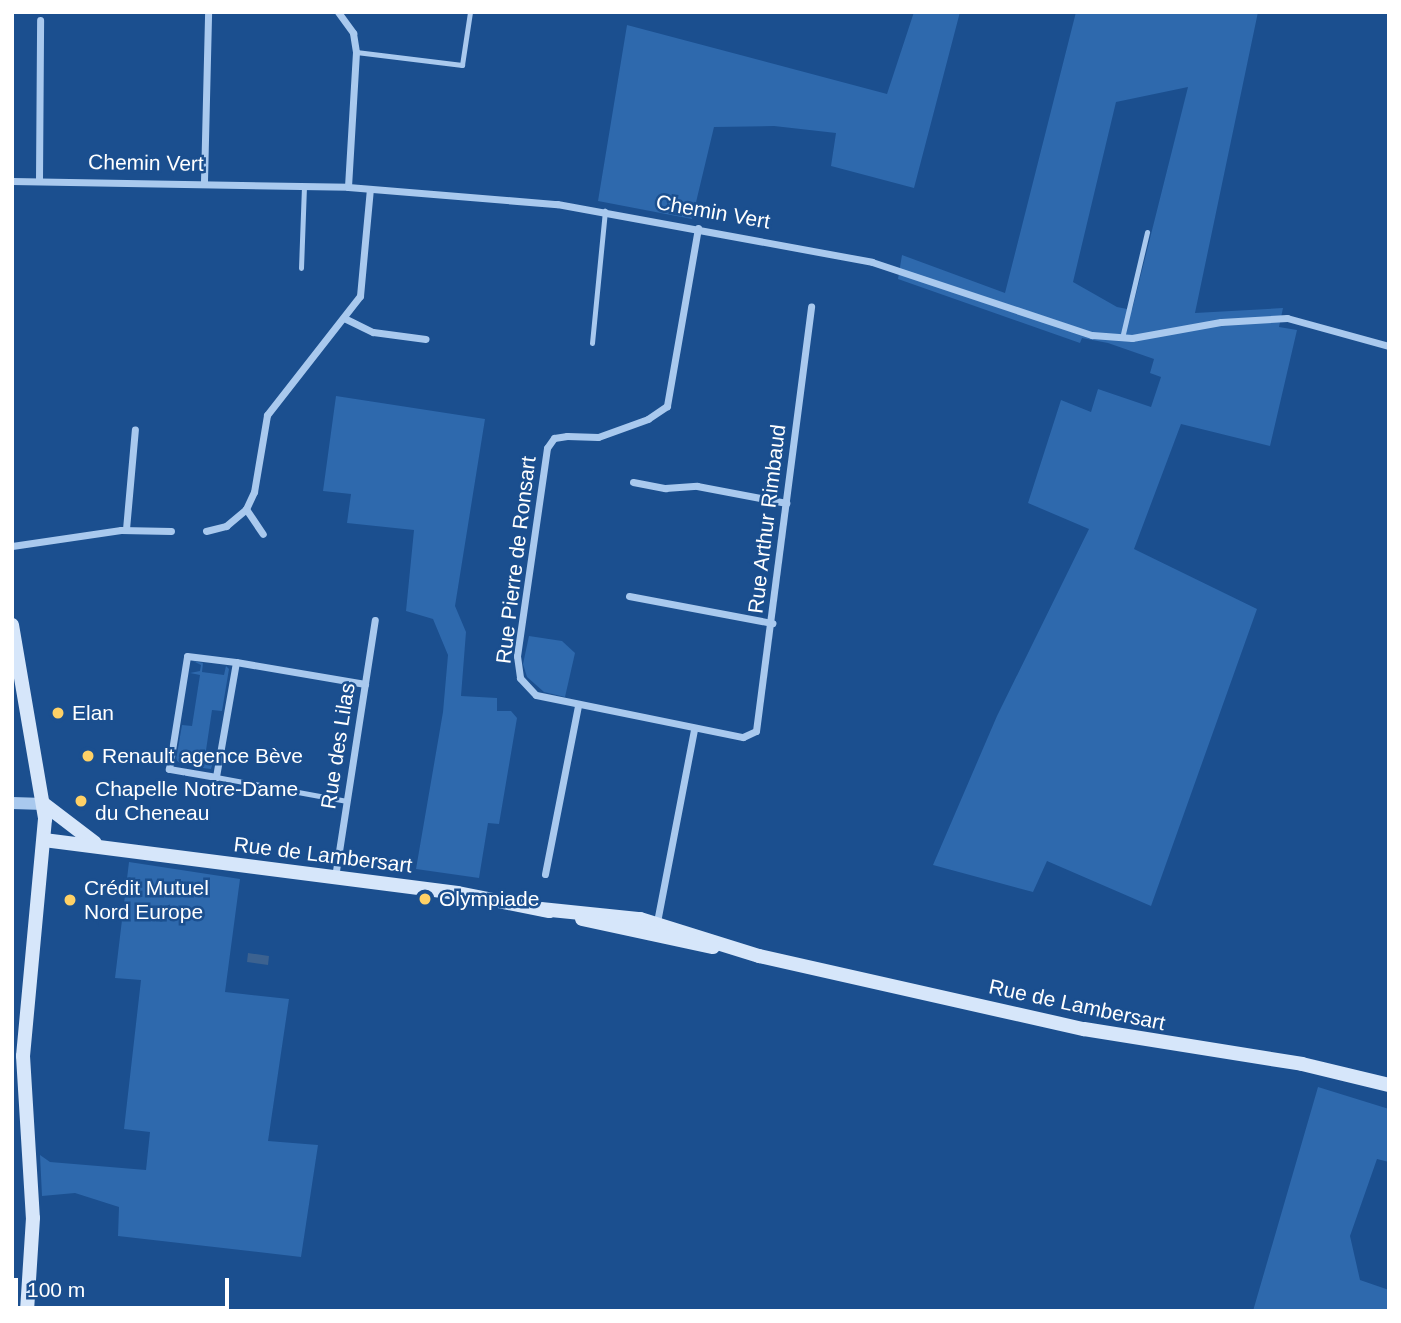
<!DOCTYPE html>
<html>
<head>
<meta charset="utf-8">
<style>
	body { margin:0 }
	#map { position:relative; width:1401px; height:1323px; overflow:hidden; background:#1b4f8f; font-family:Helvetica,sans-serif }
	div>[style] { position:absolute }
	.green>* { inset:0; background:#2e69ad }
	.water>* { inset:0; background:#3c6290 }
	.service>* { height:5px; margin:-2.5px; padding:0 2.5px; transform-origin:2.5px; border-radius:2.5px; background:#a9c9ee }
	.minor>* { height:7px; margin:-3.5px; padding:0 3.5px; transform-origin:3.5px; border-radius:3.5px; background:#a9c9ee }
	.tertiary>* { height:12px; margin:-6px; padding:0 6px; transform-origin:6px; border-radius:6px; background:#a9c9ee }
	.secondary>* { height:14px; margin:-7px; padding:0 7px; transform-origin:7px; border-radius:7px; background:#d6e6fa }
	.dots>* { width:19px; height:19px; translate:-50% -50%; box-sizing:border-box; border:4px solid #1b4f8f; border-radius:50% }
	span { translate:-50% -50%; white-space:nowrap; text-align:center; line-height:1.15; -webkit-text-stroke:5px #1b4f8f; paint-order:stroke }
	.street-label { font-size:21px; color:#fff }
	.poi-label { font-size:21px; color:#fff }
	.left { translate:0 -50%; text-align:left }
	.frame { position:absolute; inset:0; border:14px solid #fff; pointer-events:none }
	.scale { position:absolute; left:14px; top:1278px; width:215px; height:32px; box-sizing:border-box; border:4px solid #fff; border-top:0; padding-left:9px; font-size:21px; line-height:24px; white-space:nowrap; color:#fff; -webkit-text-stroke:5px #1b4f8f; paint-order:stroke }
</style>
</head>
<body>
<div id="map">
	<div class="green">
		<div style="clip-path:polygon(914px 12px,960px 12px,914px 188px,831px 166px,836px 133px,774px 126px,714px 127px,692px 219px,598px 201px,627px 25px,887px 94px)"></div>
		<div style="clip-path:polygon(evenodd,1076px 12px,1258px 12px,1195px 313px,1283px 308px,1279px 327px,1297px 330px,1270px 446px,1181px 424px,1134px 549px,1257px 609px,1151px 906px,1047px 861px,1033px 892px,933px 865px,997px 716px,1089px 529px,1028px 503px,1061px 400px,1091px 412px,1098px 389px,1151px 407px,1161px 377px,1150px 373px,1154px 359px,1108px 343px,1082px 338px,1080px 343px,898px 279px,902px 255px,1005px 293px,1076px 12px,1188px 87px,1132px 310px,1117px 307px,1073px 282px,1116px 102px,1188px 87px)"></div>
		<div style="clip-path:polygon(336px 396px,485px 419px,455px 606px,466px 632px,461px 696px,497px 698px,497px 711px,511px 711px,517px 718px,499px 824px,488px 823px,479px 878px,416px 869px,443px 712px,448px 655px,433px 619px,406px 611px,414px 530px,347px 523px,351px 494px,323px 491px)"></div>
		<div style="clip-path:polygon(529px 636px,562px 641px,575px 653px,565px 697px,544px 692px,527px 677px,523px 664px)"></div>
		<div style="clip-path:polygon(193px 661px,203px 663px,202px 672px,224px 675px,226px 666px,229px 669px,222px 711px,212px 710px,205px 757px,214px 759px,211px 769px,203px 768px,204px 758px,182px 755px,181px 764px,176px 760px,182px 725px,192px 726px,200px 675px,190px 673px,200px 671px,201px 665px)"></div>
		<div style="clip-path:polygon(129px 862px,240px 879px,225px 992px,289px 999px,268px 1141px,318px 1145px,301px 1257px,118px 1236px,119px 1207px,75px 1193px,42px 1196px,40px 1155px,50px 1162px,146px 1170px,150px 1132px,124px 1129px,141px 980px,115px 978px)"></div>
		<div style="clip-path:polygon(1318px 1087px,1389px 1109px,1389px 1162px,1377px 1159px,1350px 1236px,1360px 1280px,1389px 1290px,1389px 1311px,1253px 1311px)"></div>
	</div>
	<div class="water">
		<div style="clip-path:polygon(248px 953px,269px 956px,268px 965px,247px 962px)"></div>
	</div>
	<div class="service">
		<div style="left:356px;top:52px;width:107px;rotate:7deg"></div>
		<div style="left:462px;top:65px;width:54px;rotate:-81.4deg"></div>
		<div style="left:301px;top:268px;width:82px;rotate:-87.9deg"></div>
		<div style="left:1122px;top:338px;width:109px;rotate:-76.7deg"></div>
		<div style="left:592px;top:343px;width:133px;rotate:-84.4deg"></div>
		<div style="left:216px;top:777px;width:133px;rotate:10.4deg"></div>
	</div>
	<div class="minor">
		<div style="left:338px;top:12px;width:26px;rotate:54deg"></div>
		<div style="left:353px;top:33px;width:19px;rotate:81deg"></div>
		<div style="left:356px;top:52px;width:135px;rotate:93.4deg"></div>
		<div style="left:39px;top:180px;width:160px;rotate:-89.6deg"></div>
		<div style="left:12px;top:181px;width:336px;rotate:1deg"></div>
		<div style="left:348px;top:187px;width:210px;rotate:4.7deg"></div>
		<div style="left:557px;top:204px;width:320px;rotate:10.4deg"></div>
		<div style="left:872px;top:262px;width:232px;rotate:18.4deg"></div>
		<div style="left:1092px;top:335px;width:40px;rotate:4.3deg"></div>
		<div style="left:1132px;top:338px;width:90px;rotate:-10.2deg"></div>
		<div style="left:1221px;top:322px;width:66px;rotate:-3.5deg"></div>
		<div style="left:1287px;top:318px;width:106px;rotate:15.4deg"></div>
		<div style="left:204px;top:181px;width:169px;rotate:-88.6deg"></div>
		<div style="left:698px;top:228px;width:181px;rotate:99.9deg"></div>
		<div style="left:667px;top:406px;width:23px;rotate:146deg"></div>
		<div style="left:648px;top:419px;width:53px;rotate:160.2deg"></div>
		<div style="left:598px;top:437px;width:31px;rotate:-178deg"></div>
		<div style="left:567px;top:436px;width:13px;rotate:171deg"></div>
		<div style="left:554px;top:438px;width:12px;rotate:125deg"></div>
		<div style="left:547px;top:448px;width:210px;rotate:98.2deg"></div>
		<div style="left:517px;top:656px;width:22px;rotate:82deg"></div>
		<div style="left:520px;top:678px;width:23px;rotate:47deg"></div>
		<div style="left:536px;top:695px;width:211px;rotate:11.5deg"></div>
		<div style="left:743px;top:737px;width:14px;rotate:-25deg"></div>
		<div style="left:756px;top:731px;width:428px;rotate:-82.6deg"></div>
		<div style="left:344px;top:318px;width:32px;rotate:26deg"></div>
		<div style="left:373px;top:332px;width:53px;rotate:7.5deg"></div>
		<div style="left:633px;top:482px;width:33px;rotate:11deg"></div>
		<div style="left:665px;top:488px;width:32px;rotate:-4deg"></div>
		<div style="left:697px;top:486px;width:91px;rotate:10.8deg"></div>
		<div style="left:246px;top:509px;width:30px;rotate:56deg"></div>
		<div style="left:126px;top:529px;width:100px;rotate:-84.9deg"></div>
		<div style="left:206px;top:531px;width:21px;rotate:-14deg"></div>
		<div style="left:226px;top:526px;width:26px;rotate:-40deg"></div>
		<div style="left:246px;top:509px;width:19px;rotate:-65deg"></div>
		<div style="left:254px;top:492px;width:78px;rotate:-80.4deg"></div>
		<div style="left:267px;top:415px;width:151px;rotate:-52deg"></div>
		<div style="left:360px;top:296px;width:107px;rotate:-84.7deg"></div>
		<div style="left:12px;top:546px;width:110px;rotate:-8.4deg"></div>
		<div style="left:121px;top:530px;width:50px;rotate:1.1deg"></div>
		<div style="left:629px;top:596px;width:146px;rotate:10.7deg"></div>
		<div style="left:236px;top:662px;width:117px;rotate:99.9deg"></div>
		<div style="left:216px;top:777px;width:48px;rotate:-170.3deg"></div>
		<div style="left:169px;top:769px;width:114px;rotate:-80.9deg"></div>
		<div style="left:187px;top:656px;width:49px;rotate:7deg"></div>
		<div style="left:236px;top:662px;width:131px;rotate:9.7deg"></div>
		<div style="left:545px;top:874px;width:171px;rotate:-78.9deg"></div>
		<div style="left:335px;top:877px;width:260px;rotate:-81.2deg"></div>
		<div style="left:656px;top:927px;width:202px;rotate:-79.1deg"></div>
	</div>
	<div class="tertiary">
		<div style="left:12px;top:803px;width:32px;rotate:2deg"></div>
	</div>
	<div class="secondary">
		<div style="left:12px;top:625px;width:197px;rotate:80.3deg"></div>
		<div style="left:45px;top:819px;width:238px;rotate:95.3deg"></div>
		<div style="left:23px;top:1056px;width:162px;rotate:86.5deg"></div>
		<div style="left:33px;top:1218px;width:93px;rotate:93.7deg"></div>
		<div style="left:44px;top:804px;width:64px;rotate:37.4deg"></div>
		<div style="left:44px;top:840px;width:417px;rotate:7.3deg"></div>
		<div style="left:458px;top:893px;width:93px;rotate:11.2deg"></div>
		<div style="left:541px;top:909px;width:100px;rotate:5.8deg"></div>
		<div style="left:640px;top:919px;width:125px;rotate:17.3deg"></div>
		<div style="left:759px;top:956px;width:333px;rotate:12.7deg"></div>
		<div style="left:1084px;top:1029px;width:221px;rotate:9.1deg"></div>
		<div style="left:1302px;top:1064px;width:89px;rotate:13.6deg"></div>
		<div style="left:582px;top:919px;width:134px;rotate:12.1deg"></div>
	</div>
	<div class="dots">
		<div style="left:58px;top:713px;background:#ffd166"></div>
		<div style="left:88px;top:756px;background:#ffd166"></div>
		<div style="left:81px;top:801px;background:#ffd166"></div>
		<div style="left:425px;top:899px;background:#ffd166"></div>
		<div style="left:70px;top:900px;background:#ffd166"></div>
	</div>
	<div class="street-label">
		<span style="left:146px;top:163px;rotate:1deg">Chemin Vert</span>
		<span style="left:713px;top:212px;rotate:10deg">Chemin Vert</span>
		<span style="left:767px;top:519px;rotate:-83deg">Rue Arthur Rimbaud</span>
		<span style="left:516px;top:560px;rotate:-83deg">Rue Pierre de Ronsart</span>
		<span style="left:338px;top:746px;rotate:-81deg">Rue des Lilas</span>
		<span style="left:323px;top:855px;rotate:7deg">Rue de Lambersart</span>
		<span style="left:1077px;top:1005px;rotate:12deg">Rue de Lambersart</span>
	</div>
	<div class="poi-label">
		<span class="left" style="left:72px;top:713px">Elan</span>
		<span class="left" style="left:102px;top:756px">Renault agence Bève</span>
		<span class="left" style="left:95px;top:801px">Chapelle Notre-Dame<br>du Cheneau</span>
		<span class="left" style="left:84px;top:900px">Crédit Mutuel<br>Nord Europe</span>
		<span class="left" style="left:439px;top:899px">Olympiade</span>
	</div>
	<div class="frame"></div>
	<div class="scale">100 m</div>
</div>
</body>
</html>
